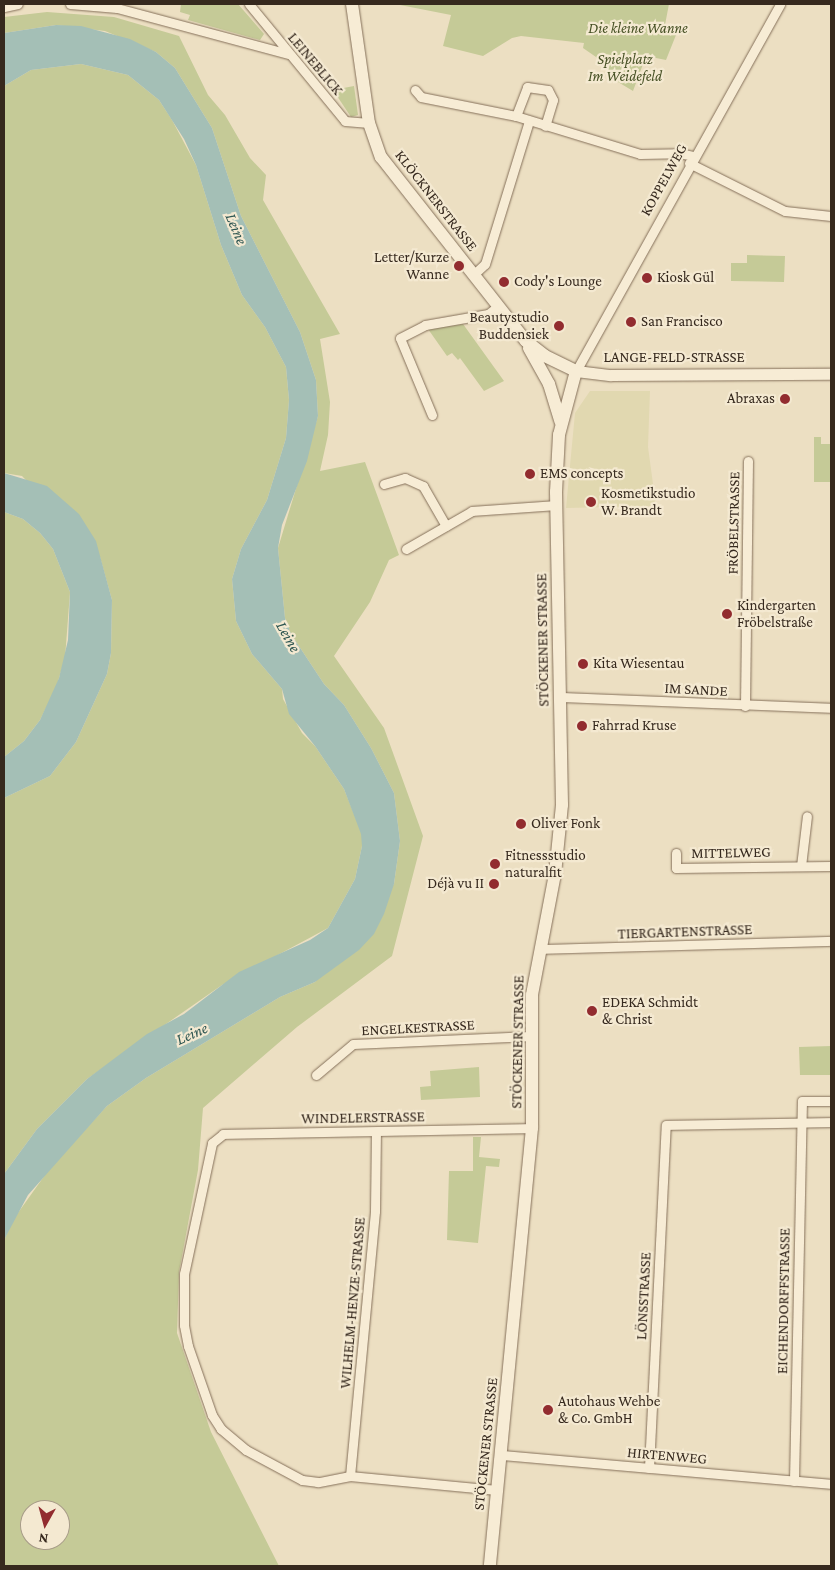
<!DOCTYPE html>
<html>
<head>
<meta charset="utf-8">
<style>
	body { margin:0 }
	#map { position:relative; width:835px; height:1570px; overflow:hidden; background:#ecdfc2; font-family:"Crimson Pro",serif }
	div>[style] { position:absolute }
	.farmland>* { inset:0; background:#e1d8b0 }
	.green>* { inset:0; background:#c5ca97 }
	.water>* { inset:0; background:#a4bfb6 }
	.roads { filter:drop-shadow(0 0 1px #85705a) drop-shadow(0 0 1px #85705a) }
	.minor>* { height:9px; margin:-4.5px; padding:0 4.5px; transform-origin:4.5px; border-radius:4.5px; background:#f7ecd5 }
	.tertiary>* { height:11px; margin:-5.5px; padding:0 5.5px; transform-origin:5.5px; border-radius:5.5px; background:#f7ecd5 }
	.secondary>* { height:12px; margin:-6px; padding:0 6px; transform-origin:6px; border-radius:6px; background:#f7ecd5 }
	.dots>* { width:14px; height:14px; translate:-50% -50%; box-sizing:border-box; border:2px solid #f4e9d1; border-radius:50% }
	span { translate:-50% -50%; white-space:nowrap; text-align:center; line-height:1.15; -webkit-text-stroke:4.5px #f4e9d1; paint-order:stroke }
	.park-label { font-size:15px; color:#475125; font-style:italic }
	.street-label { font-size:15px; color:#36291e }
	.poi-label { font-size:15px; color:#36291e }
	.right { translate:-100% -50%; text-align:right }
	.left { translate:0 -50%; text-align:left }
	.water-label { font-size:16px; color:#2d5551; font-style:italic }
	.frame { position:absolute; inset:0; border:5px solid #36291e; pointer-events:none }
	.north { position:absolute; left:20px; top:1500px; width:50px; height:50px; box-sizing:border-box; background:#f4e9d1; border:1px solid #a89c89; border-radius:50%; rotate:187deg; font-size:14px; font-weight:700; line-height:20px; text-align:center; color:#36291e }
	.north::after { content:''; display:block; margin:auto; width:18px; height:22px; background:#922c2f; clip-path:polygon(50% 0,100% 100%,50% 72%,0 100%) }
</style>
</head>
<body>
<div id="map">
	<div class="farmland">
		<div style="clip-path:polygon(590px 391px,650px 391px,648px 447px,656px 506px,566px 508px,575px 413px)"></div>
	</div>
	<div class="green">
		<div style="clip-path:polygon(181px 4px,238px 4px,264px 34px,260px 40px,188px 20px,190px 15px,180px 12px)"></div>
		<div style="clip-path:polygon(395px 4px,669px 4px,664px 30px,676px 35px,666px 60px,646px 56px,633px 91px,613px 79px,596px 57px,583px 48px,584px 43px,521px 36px,512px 38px,483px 56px,443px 46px,451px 15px)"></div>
		<div style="clip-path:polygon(evenodd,47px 12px,114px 17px,179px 36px,208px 95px,225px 115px,250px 158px,266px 175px,263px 200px,340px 334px,320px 339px,330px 402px,328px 435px,320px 471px,365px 462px,399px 555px,389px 560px,370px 602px,334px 656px,384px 728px,423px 836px,392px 956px,297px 1027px,203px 1108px,198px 1170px,179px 1272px,177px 1333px,211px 1432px,279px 1566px,4px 1566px,4px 1240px,15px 1217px,50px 1168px,107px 1106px,146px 1078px,280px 997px,315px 982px,394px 884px,400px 841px,394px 793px,371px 748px,344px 705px,324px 684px,291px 634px,285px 618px,278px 548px,318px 416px,316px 380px,300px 332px,241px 216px,212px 128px,175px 68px,156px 52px,105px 31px,56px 25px,4px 33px,4px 17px,47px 12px,30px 1510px,60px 1510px,60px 1540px,30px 1540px,30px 1510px)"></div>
		<div style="clip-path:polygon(81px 64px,128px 75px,159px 100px,172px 120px,196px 165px,221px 245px,242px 295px,265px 327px,286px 367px,289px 400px,286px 438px,267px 500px,241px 549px,232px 579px,236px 621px,252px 654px,282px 689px,283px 699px,302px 733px,315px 746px,344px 789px,362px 834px,362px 846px,355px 879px,328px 928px,222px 985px,87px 1079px,37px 1129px,4px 1174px,4px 798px,50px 776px,76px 742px,107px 674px,111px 653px,112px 600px,100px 557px,22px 476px,4px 473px,4px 86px,31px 70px)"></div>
		<div style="clip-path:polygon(354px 86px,358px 115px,351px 117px,333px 90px)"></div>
		<div style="clip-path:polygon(747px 255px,785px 256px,784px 282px,731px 281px,731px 263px,747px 263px)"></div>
		<div style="clip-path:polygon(463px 324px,504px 381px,484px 391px,460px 358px,458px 360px,452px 353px,447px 356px,428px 329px)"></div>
		<div style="clip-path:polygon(814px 437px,821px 437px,821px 444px,831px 444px,831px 482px,814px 482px)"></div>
		<div style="clip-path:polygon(4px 512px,23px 519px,40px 533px,53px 549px,70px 592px,65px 658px,56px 688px,40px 720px,24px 741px,4px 757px)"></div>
		<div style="clip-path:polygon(831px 1046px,831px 1075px,800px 1075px,799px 1047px)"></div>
		<div style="clip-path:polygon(479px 1067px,480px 1097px,421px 1100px,420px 1087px,431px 1086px,430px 1071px)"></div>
		<div style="clip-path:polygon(473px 1137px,481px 1137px,479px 1157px,500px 1159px,499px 1167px,486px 1166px,478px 1243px,447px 1240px,449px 1171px,473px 1171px)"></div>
	</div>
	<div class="water">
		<div style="clip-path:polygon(56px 25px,81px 26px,130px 39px,156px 52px,175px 68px,212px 128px,241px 216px,300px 332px,316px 380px,318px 416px,307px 461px,282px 525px,278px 548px,285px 618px,291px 634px,324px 684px,344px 705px,371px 748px,394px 793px,400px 841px,394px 884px,384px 914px,374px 934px,359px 950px,315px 982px,280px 997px,146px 1078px,107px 1106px,28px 1195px,4px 1240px,4px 1174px,37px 1129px,87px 1079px,147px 1034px,184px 1014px,239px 972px,310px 940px,328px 928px,355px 879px,362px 846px,361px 834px,344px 789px,315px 746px,289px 714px,282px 689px,252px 654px,236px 621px,232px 579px,241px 549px,267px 500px,286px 438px,289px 400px,286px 367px,265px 327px,242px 295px,221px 245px,196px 165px,184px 139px,159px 100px,128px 75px,81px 64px,31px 70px,4px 86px,4px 33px)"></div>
		<div style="clip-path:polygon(4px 473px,47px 486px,79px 514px,96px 541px,112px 600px,111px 653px,107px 674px,76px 742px,50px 776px,4px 798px,4px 757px,24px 741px,40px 720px,59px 678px,68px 640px,70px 592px,53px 549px,40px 533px,23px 519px,4px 512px)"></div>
	</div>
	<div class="roads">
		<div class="minor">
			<div style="left:70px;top:4px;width:47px;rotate:4.9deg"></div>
			<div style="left:117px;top:8px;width:178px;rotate:15deg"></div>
			<div style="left:249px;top:4px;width:151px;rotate:50.6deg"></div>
			<div style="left:345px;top:121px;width:24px;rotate:5deg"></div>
			<div style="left:4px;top:7px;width:14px;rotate:-12deg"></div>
			<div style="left:415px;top:90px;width:9px;rotate:49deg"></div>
			<div style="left:421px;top:97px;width:97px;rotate:11.3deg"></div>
			<div style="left:516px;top:116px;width:130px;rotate:17deg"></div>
			<div style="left:640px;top:154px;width:39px;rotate:-1deg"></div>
			<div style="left:679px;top:153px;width:14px;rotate:12deg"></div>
			<div style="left:516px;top:116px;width:31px;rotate:-69deg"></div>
			<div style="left:527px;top:87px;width:21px;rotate:8deg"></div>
			<div style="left:548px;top:90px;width:11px;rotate:63deg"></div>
			<div style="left:553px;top:100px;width:27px;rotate:107deg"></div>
			<div style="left:689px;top:163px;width:107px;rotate:26.6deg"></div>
			<div style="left:785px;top:211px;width:46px;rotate:6.2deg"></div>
			<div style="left:473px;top:275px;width:16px;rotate:-43deg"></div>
			<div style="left:485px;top:264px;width:150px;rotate:-72.9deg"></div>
			<div style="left:576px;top:371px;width:420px;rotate:-60.9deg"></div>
			<div style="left:432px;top:415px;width:83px;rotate:-112.6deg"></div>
			<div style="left:400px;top:338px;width:28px;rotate:-27deg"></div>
			<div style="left:425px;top:325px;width:64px;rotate:-9.9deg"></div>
			<div style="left:488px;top:314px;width:11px;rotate:-38deg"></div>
			<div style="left:384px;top:484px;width:22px;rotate:-16deg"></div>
			<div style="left:405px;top:478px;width:20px;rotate:24deg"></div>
			<div style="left:423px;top:486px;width:46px;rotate:60.1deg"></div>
			<div style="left:406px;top:549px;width:76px;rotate:-29.9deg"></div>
			<div style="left:472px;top:511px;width:84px;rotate:-4.1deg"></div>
			<div style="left:560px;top:697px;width:271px;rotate:2.3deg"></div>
			<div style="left:745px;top:706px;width:245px;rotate:-89.3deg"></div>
			<div style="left:676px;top:853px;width:15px;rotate:90deg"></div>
			<div style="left:676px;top:868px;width:155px;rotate:-0.7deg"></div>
			<div style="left:801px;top:866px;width:50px;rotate:-83.2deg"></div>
			<div style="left:540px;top:949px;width:291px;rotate:-1.6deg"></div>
			<div style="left:316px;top:1075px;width:48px;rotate:-40deg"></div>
			<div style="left:353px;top:1044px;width:178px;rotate:-2.6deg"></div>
			<div style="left:501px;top:1455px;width:331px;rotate:5deg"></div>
			<div style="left:649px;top:1468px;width:343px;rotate:-87.2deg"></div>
			<div style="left:666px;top:1125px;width:165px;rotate:-1deg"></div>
			<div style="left:350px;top:1476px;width:266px;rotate:-84.6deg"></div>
			<div style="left:375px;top:1211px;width:79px;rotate:-89.3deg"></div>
			<div style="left:794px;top:1481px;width:380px;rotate:-88.8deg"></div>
			<div style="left:802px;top:1101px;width:29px"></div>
			<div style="left:497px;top:1490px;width:148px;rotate:-174.6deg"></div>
			<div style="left:350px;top:1476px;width:33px;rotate:169deg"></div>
			<div style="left:318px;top:1482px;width:16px;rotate:-173deg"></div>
			<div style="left:302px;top:1480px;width:64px;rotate:-151.8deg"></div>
			<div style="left:246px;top:1450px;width:33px;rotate:-140deg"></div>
			<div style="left:221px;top:1429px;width:17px;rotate:-123deg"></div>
			<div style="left:212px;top:1415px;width:73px;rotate:-109.2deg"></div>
			<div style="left:188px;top:1346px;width:21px;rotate:-101deg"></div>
			<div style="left:184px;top:1325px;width:51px;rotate:-90deg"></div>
			<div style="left:184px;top:1274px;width:134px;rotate:-77.9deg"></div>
			<div style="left:212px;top:1143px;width:14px;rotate:-39deg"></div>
			<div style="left:223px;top:1134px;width:309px;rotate:-1.1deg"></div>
		</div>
		<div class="tertiary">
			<div style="left:576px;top:371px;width:35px;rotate:7deg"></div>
			<div style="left:611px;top:375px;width:220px;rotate:-0.3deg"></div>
		</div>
		<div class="secondary">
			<div style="left:352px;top:4px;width:120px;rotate:81.9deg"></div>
			<div style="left:369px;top:123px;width:36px;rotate:71deg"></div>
			<div style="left:381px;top:157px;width:234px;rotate:51.8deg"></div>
			<div style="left:526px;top:341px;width:24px;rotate:38deg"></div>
			<div style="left:545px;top:356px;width:34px;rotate:26deg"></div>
			<div style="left:576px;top:371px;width:66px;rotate:104.9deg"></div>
			<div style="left:559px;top:435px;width:57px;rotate:93deg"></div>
			<div style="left:556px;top:492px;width:313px;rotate:88.9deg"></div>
			<div style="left:562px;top:805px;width:69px;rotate:95.8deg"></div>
			<div style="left:555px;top:874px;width:123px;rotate:100.8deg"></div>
			<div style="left:532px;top:995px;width:133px;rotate:90deg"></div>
			<div style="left:532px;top:1128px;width:440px;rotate:95.5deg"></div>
			<div style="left:529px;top:348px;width:41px;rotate:60.9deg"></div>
			<div style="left:549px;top:384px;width:39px;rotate:73deg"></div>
		</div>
	</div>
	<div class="dots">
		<div style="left:459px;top:266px;background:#922c2f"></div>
		<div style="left:647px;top:278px;background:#922c2f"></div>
		<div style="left:504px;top:282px;background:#922c2f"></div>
		<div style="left:631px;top:322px;background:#922c2f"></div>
		<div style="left:559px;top:326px;background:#922c2f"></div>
		<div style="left:785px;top:399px;background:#922c2f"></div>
		<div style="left:530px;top:474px;background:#922c2f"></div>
		<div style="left:591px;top:502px;background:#922c2f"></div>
		<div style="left:727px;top:614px;background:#922c2f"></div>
		<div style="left:583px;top:664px;background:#922c2f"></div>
		<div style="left:582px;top:726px;background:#922c2f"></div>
		<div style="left:521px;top:824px;background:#922c2f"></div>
		<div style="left:495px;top:864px;background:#922c2f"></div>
		<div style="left:494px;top:884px;background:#922c2f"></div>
		<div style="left:592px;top:1011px;background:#922c2f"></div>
		<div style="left:548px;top:1410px;background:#922c2f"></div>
	</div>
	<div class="park-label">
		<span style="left:638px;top:29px">Die kleine Wanne</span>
		<span style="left:625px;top:68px">Spielplatz<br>Im Weidefeld</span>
	</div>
	<div class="street-label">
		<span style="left:315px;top:64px;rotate:50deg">LEINEBLICK</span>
		<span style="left:664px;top:180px;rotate:-61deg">KOPPELWEG</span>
		<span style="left:436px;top:201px;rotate:52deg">KLÖCKNERSTRASSE</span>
		<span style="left:674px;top:358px">LANGE-FELD-STRASSE</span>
		<span style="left:734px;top:523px;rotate:-89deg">FRÖBELSTRASSE</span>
		<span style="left:543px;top:640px;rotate:-91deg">STÖCKENER STRASSE</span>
		<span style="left:696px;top:690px;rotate:3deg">IM SANDE</span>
		<span style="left:731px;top:853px;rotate:-1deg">MITTELWEG</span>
		<span style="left:685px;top:932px;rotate:-2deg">TIERGARTENSTRASSE</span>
		<span style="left:418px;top:1028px;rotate:-3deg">ENGELKESTRASSE</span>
		<span style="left:518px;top:1042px;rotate:-89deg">STÖCKENER STRASSE</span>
		<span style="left:363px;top:1118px;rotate:-1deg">WINDELERSTRASSE</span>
		<span style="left:644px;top:1296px;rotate:-87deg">LÖNSSTRASSE</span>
		<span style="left:784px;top:1301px;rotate:-89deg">EICHENDORFFSTRASSE</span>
		<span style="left:353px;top:1303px;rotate:-85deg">WILHELM-HENZE-STRASSE</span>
		<span style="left:486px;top:1444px;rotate:-84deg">STÖCKENER STRASSE</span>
		<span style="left:667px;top:1456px;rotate:5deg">HIRTENWEG</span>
	</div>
	<div class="poi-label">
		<span class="right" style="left:449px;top:266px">Letter/Kurze<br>Wanne</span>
		<span class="left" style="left:657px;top:278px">Kiosk Gül</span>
		<span class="left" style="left:514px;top:282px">Cody's Lounge</span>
		<span class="right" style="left:549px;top:326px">Beautystudio<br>Buddensiek</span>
		<span class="left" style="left:641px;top:322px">San Francisco</span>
		<span class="right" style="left:775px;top:399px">Abraxas</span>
		<span class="left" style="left:540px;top:474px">EMS concepts</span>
		<span class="left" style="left:601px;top:502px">Kosmetikstudio<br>W. Brandt</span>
		<span class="left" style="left:737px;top:614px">Kindergarten<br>Fröbelstraße</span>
		<span class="left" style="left:593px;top:664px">Kita Wiesentau</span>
		<span class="left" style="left:592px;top:726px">Fahrrad Kruse</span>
		<span class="left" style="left:531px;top:824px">Oliver Fonk</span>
		<span class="left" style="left:505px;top:864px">Fitnessstudio<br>naturalfit</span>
		<span class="right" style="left:484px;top:884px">Déjà vu II</span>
		<span class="left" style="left:602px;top:1011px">EDEKA Schmidt<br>&amp; Christ</span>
		<span class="left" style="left:558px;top:1410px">Autohaus Wehbe<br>&amp; Co. GmbH</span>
	</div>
	<div class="water-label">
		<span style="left:236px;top:229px;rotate:67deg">Leine</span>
		<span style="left:288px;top:637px;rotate:60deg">Leine</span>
		<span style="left:192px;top:1034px;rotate:-24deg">Leine</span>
	</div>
	<div class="frame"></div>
	<div class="north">N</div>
</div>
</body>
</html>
